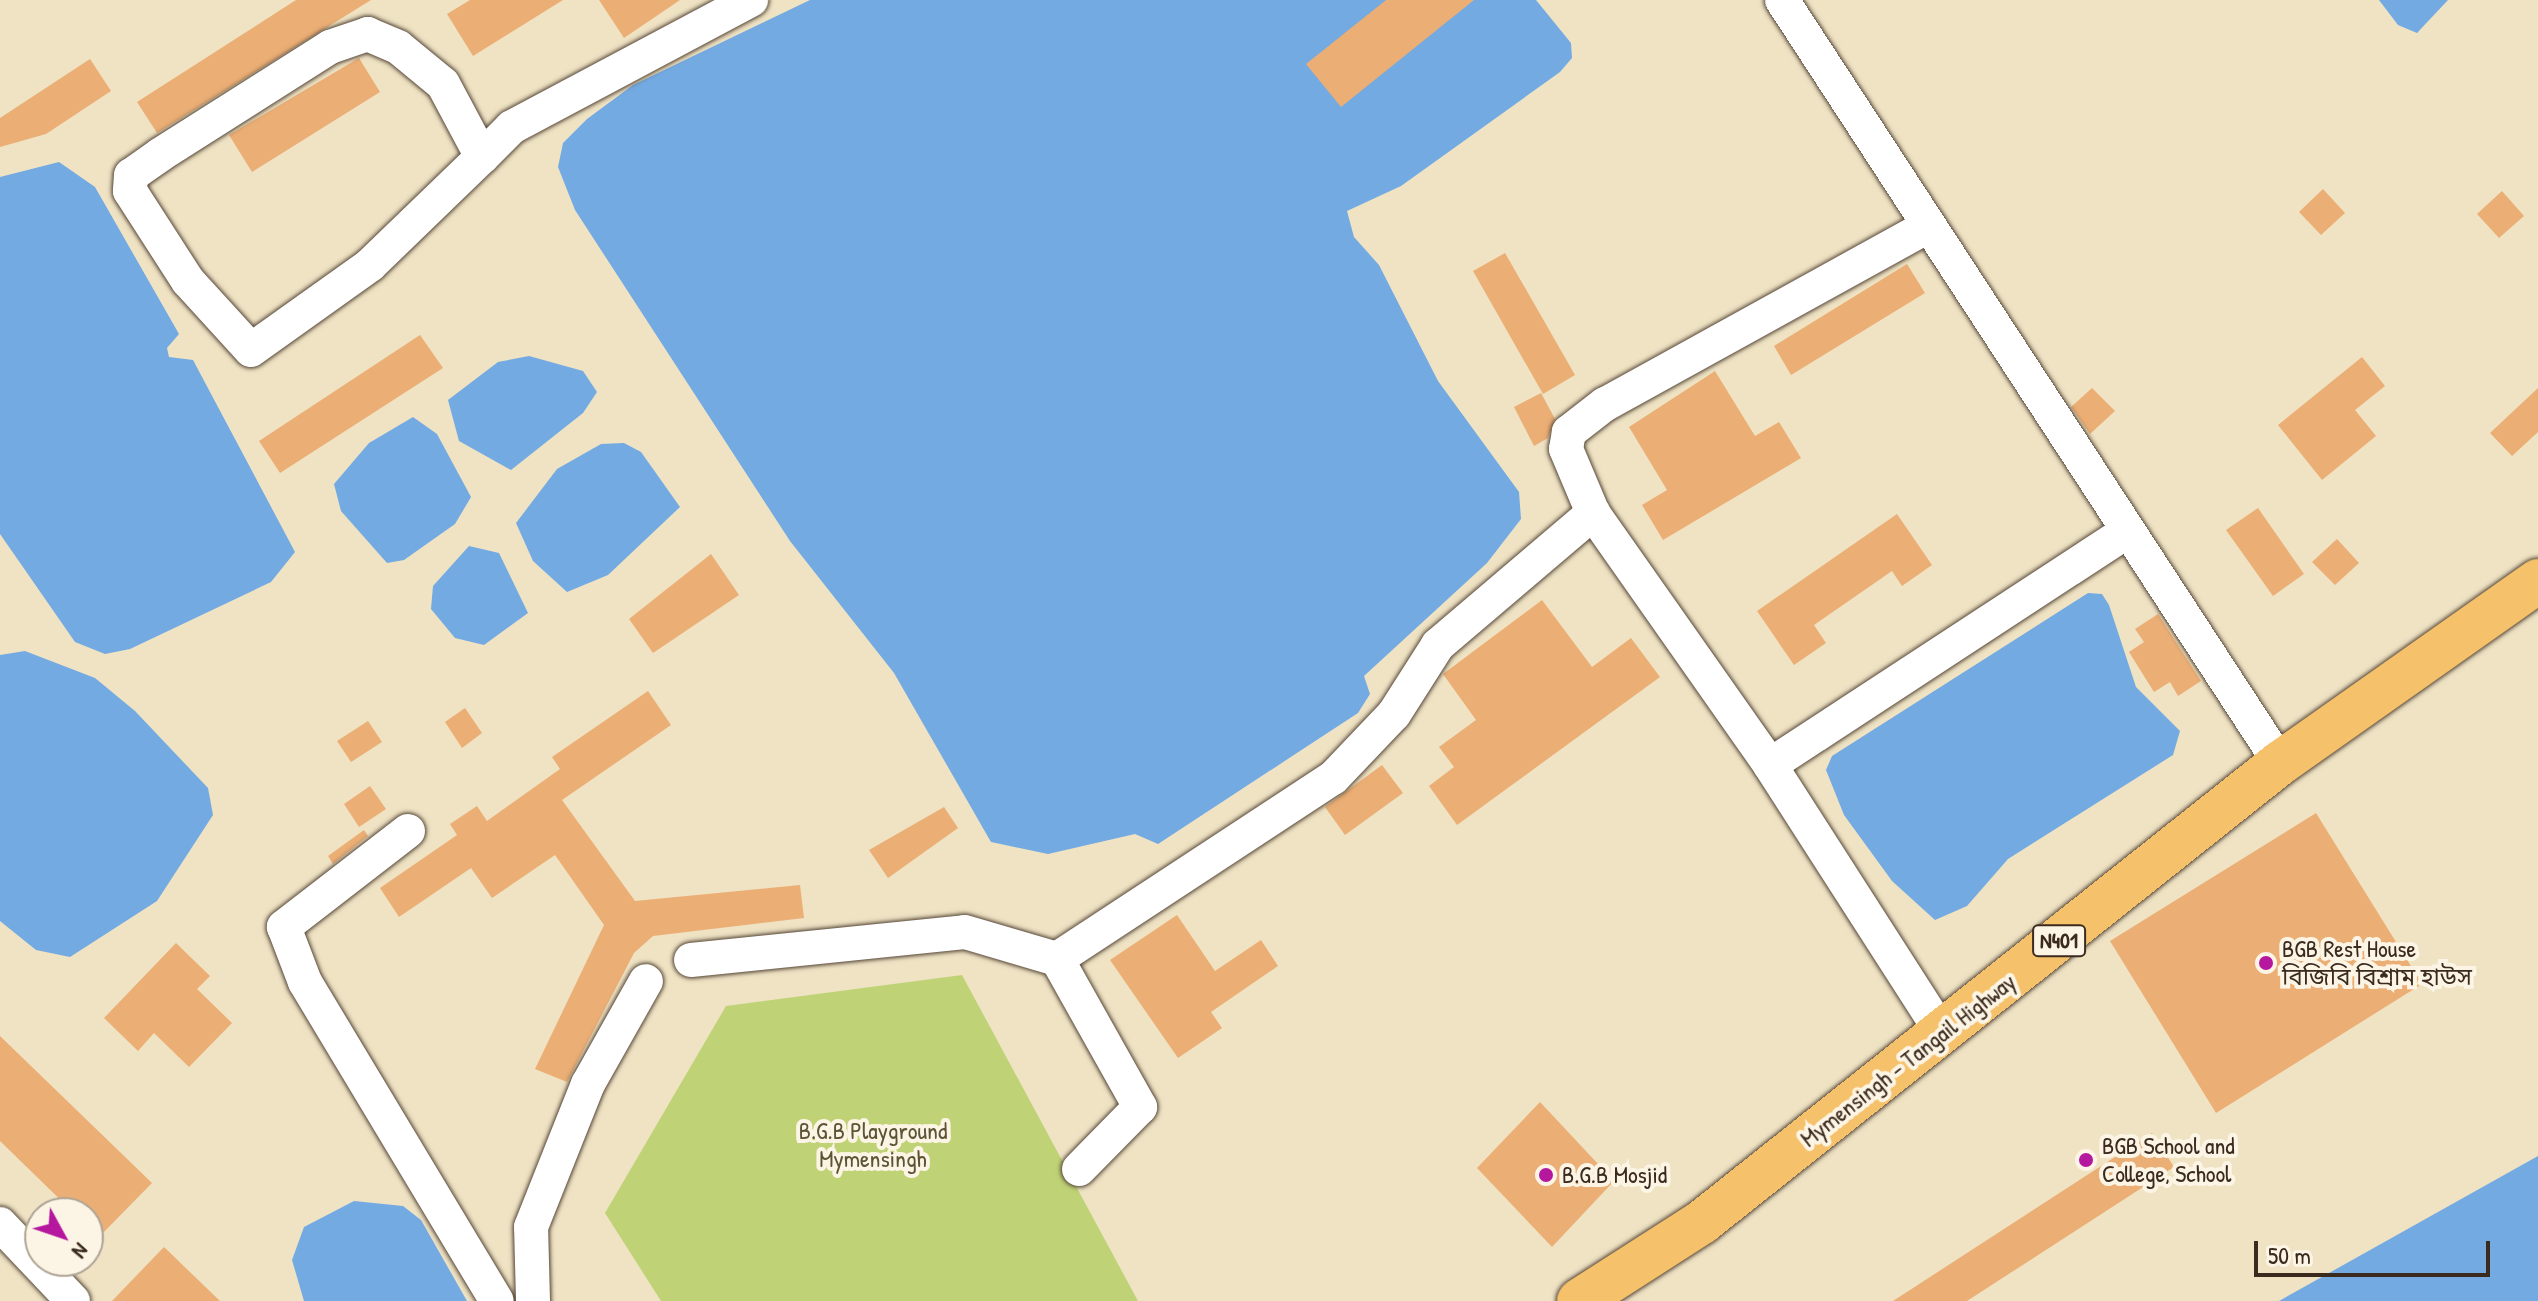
<!DOCTYPE html>
<html>
<head>
<meta charset="utf-8">
<style>
	body { margin:0 }
	#map { position:relative; width:2538px; height:1301px; overflow:hidden; background:#efe3c4; font-family:"Patrick Hand","Noto Sans Bengali",sans-serif }
	div>[style] { position:absolute }
	.green>* { inset:0; background:#bfd376 }
	.water>* { inset:0; background:#73aae2 }
	.building>* { inset:0; background:#ebae75 }
	.roads { filter:drop-shadow(0 0 2px #564637) drop-shadow(0 0 2px #564637) }
	.minor>* { height:34px; margin:-17px; padding:0 17px; transform-origin:17px; border-radius:17px; background:#fff }
	.highway>* { height:44px; margin:-22px; padding:0 22px; transform-origin:22px; border-radius:22px; background:#f6c16b }
	.dots>* { width:22px; height:22px; translate:-50% -50%; box-sizing:border-box; border:4px solid #fcf5e5; border-radius:50% }
	span { translate:-50% -50%; white-space:nowrap; text-align:center; line-height:1.15; -webkit-text-stroke:8px #fcf5e5; paint-order:stroke }
	.shield-label span { padding:2px 6px; background:#fcf5e5; border:2px solid; border-radius:6px; -webkit-text-stroke-width:0 }
	.shield-label { font-size:22px; color:#3b2a1e; font-weight:700 }
	.poi-label { font-size:24px; color:#3b2a1e }
	.left { translate:0 -50%; text-align:left }
	.street-label { font-size:24px; color:#3b2a1e }
	.park-label { font-size:24px; color:#5c5434 }
	.north { position:absolute; left:24px; top:1197px; width:80px; height:80px; box-sizing:border-box; background:#fcf5e5; border:2px solid #afa495; border-radius:50%; rotate:130deg; font-size:22px; font-weight:700; line-height:32px; text-align:center; color:#3b2a1e }
	.north::after { content:''; display:block; margin:auto; width:28px; height:36px; background:#b5179e; clip-path:polygon(50% 0,100% 100%,50% 72%,0 100%) }
	.scale { position:absolute; left:2254px; top:1241px; width:236px; height:36px; box-sizing:border-box; border:4px solid #3b2a1e; border-top:0; padding-left:10px; font-size:24px; line-height:28px; white-space:nowrap; color:#3b2a1e; -webkit-text-stroke:6px #fcf5e5; paint-order:stroke }
</style>
</head>
<body>
<div id="map">
	<div class="green">
		<div style="clip-path:polygon(962px 975px,1138px 1301px,661px 1301px,605px 1213px,726px 1006px)"></div>
	</div>
	<div class="water">
		<div style="clip-path:polygon(810px 0,1536px 0,1571px 43px,1572px 58px,1560px 72px,1401px 186px,1347px 211px,1354px 237px,1379px 265px,1438px 381px,1519px 492px,1521px 519px,1487px 563px,1364px 676px,1370px 694px,1358px 713px,1158px 844px,1135px 834px,1048px 854px,991px 842px,894px 673px,790px 541px,575px 210px,558px 167px,563px 143px,587px 119px,633px 85px)"></div>
		<div style="clip-path:polygon(2379px 0,2448px 0,2417px 33px,2398px 25px)"></div>
		<div style="clip-path:polygon(59px 162px,95px 187px,179px 334px,167px 348px,169px 357px,193px 360px,295px 552px,271px 582px,130px 649px,105px 654px,75px 642px,0 534px,0 177px)"></div>
		<div style="clip-path:polygon(529px 356px,583px 371px,597px 392px,583px 413px,511px 470px,459px 441px,448px 400px,498px 362px)"></div>
		<div style="clip-path:polygon(413px 417px,437px 434px,471px 497px,455px 524px,404px 560px,387px 563px,341px 511px,334px 484px,369px 443px)"></div>
		<div style="clip-path:polygon(624px 443px,641px 452px,680px 507px,608px 575px,567px 592px,533px 561px,516px 523px,557px 469px,601px 444px)"></div>
		<div style="clip-path:polygon(469px 546px,499px 553px,528px 613px,484px 645px,455px 638px,431px 609px,433px 586px)"></div>
		<div style="clip-path:polygon(2088px 593px,2102px 594px,2109px 605px,2136px 687px,2180px 731px,2173px 755px,2008px 859px,1967px 906px,1935px 920px,1892px 881px,1844px 815px,1826px 770px,1832px 756px)"></div>
		<div style="clip-path:polygon(25px 651px,95px 678px,135px 711px,208px 788px,213px 815px,157px 901px,70px 957px,36px 950px,0 921px,0 655px)"></div>
		<div style="clip-path:polygon(2538px 1156px,2538px 1301px,2279px 1301px)"></div>
		<div style="clip-path:polygon(354px 1201px,403px 1206px,421px 1220px,467px 1301px,304px 1301px,292px 1260px,304px 1227px)"></div>
	</div>
	<div class="building">
		<div style="clip-path:polygon(296px 0,371px 0,157px 133px,137px 102px)"></div>
		<div style="clip-path:polygon(470px 0,563px 0,473px 56px,447px 14px)"></div>
		<div style="clip-path:polygon(599px 0,680px 0,624px 38px)"></div>
		<div style="clip-path:polygon(1386px 0,1474px 0,1341px 107px,1306px 64px)"></div>
		<div style="clip-path:polygon(359px 58px,380px 92px,252px 172px,229px 135px)"></div>
		<div style="clip-path:polygon(90px 59px,111px 91px,46px 134px,0 147px,0 118px)"></div>
		<div style="clip-path:polygon(2323px 189px,2345px 213px,2321px 235px,2299px 212px)"></div>
		<div style="clip-path:polygon(2502px 191px,2524px 216px,2499px 238px,2477px 214px)"></div>
		<div style="clip-path:polygon(1505px 253px,1575px 375px,1543px 394px,1473px 271px)"></div>
		<div style="clip-path:polygon(1907px 264px,1925px 293px,1791px 375px,1774px 346px)"></div>
		<div style="clip-path:polygon(420px 335px,443px 368px,280px 473px,259px 441px)"></div>
		<div style="clip-path:polygon(2362px 357px,2385px 386px,2355px 410px,2376px 436px,2322px 480px,2278px 425px)"></div>
		<div style="clip-path:polygon(1715px 371px,1755px 436px,1779px 422px,1801px 458px,1663px 540px,1642px 505px,1667px 490px,1629px 427px)"></div>
		<div style="clip-path:polygon(2092px 388px,2115px 411px,2090px 434px,2071px 407px)"></div>
		<div style="clip-path:polygon(2538px 388px,2538px 432px,2512px 456px,2490px 433px)"></div>
		<div style="clip-path:polygon(1541px 393px,1555px 419px,1548px 438px,1534px 446px,1514px 407px)"></div>
		<div style="clip-path:polygon(2258px 508px,2304px 574px,2273px 596px,2226px 530px)"></div>
		<div style="clip-path:polygon(1897px 514px,1932px 565px,1902px 586px,1892px 571px,1814px 625px,1826px 643px,1794px 665px,1757px 611px)"></div>
		<div style="clip-path:polygon(2337px 539px,2359px 563px,2335px 585px,2312px 562px)"></div>
		<div style="clip-path:polygon(711px 554px,739px 595px,653px 653px,629px 619px)"></div>
		<div style="clip-path:polygon(1542px 600px,1592px 667px,1631px 638px,1660px 677px,1457px 825px,1429px 786px,1454px 767px,1439px 747px,1476px 720px,1443px 674px)"></div>
		<div style="clip-path:polygon(2158px 614px,2201px 681px,2178px 696px,2170px 682px,2154px 692px,2129px 652px,2144px 642px,2135px 629px)"></div>
		<div style="clip-path:polygon(648px 691px,671px 725px,562px 800px,635px 901px,800px 885px,804px 918px,653px 936px,634px 953px,567px 1082px,535px 1069px,604px 925px,555px 855px,492px 898px,471px 868px,399px 917px,380px 888px,457px 835px,450px 824px,477px 806px,487px 821px,560px 769px,552px 757px)"></div>
		<div style="clip-path:polygon(465px 708px,482px 733px,462px 748px,445px 722px)"></div>
		<div style="clip-path:polygon(368px 721px,382px 742px,351px 762px,337px 741px)"></div>
		<div style="clip-path:polygon(1382px 765px,1403px 793px,1345px 835px,1325px 807px)"></div>
		<div style="clip-path:polygon(370px 786px,386px 809px,359px 827px,344px 804px)"></div>
		<div style="clip-path:polygon(944px 807px,958px 828px,888px 878px,869px 850px)"></div>
		<div style="clip-path:polygon(2316px 813px,2422px 984px,2216px 1113px,2110px 941px)"></div>
		<div style="clip-path:polygon(364px 830px,368px 836px,333px 864px,328px 856px)"></div>
		<div style="clip-path:polygon(1177px 915px,1215px 971px,1261px 940px,1278px 966px,1211px 1012px,1222px 1028px,1178px 1058px,1110px 960px)"></div>
		<div style="clip-path:polygon(176px 943px,210px 976px,197px 989px,232px 1023px,189px 1067px,154px 1033px,138px 1051px,104px 1018px)"></div>
		<div style="clip-path:polygon(0 1036px,152px 1183px,99px 1237px,88px 1227px,88px 1213px,74px 1213px,0 1141px)"></div>
		<div style="clip-path:polygon(1540px 1102px,1614px 1181px,1552px 1247px,1477px 1168px)"></div>
		<div style="clip-path:polygon(2152px 1133px,2174px 1167px,1967px 1301px,1893px 1301px)"></div>
		<div style="clip-path:polygon(164px 1247px,220px 1301px,112px 1301px)"></div>
	</div>
	<div class="roads">
		<div class="minor">
			<div style="left:1782px;top:0;width:911px;rotate:56.87deg"></div>
			<div style="left:482px;top:157px;width:83px;rotate:-118.1deg"></div>
			<div style="left:443px;top:84px;width:58px;rotate:-140.6deg"></div>
			<div style="left:398px;top:47px;width:33px;rotate:-157deg"></div>
			<div style="left:368px;top:34px;width:40px;rotate:161.1deg"></div>
			<div style="left:330px;top:47px;width:201px;rotate:147.6deg"></div>
			<div style="left:160px;top:155px;width:35px;rotate:145deg"></div>
			<div style="left:131px;top:175px;width:16px;rotate:94deg"></div>
			<div style="left:130px;top:191px;width:107px;rotate:57.2deg"></div>
			<div style="left:188px;top:281px;width:93px;rotate:47.6deg"></div>
			<div style="left:251px;top:350px;width:146px;rotate:-35.5deg"></div>
			<div style="left:370px;top:265px;width:156px;rotate:-44deg"></div>
			<div style="left:482px;top:157px;width:42px;rotate:-45deg"></div>
			<div style="left:512px;top:127px;width:271px;rotate:-28deg"></div>
			<div style="left:1928px;top:226px;width:369px;rotate:151.1deg"></div>
			<div style="left:1605px;top:404px;width:46px;rotate:142.1deg"></div>
			<div style="left:1569px;top:432px;width:17px;rotate:100deg"></div>
			<div style="left:1566px;top:449px;width:69px;rotate:67.1deg"></div>
			<div style="left:1593px;top:513px;width:308px;rotate:54.9deg"></div>
			<div style="left:1770px;top:765px;width:427px;rotate:-33.2deg"></div>
			<div style="left:1770px;top:765px;width:320px;rotate:57.3deg"></div>
			<div style="left:408px;top:831px;width:157px;rotate:142.3deg"></div>
			<div style="left:284px;top:927px;width:59px;rotate:69.1deg"></div>
			<div style="left:305px;top:982px;width:372px;rotate:59deg"></div>
			<div style="left:1057px;top:959px;width:170px;rotate:60.7deg"></div>
			<div style="left:1140px;top:1107px;width:87px;rotate:134.5deg"></div>
			<div style="left:691px;top:960px;width:275px;rotate:-5.8deg"></div>
			<div style="left:965px;top:932px;width:96px;rotate:16.4deg"></div>
			<div style="left:1057px;top:959px;width:330px;rotate:-33.3deg"></div>
			<div style="left:1333px;top:778px;width:88px;rotate:-46.4deg"></div>
			<div style="left:1394px;top:714px;width:82px;rotate:-57.5deg"></div>
			<div style="left:1438px;top:645px;width:204px;rotate:-40.4deg"></div>
			<div style="left:0;top:1224px;width:106px;rotate:46.5deg"></div>
			<div style="left:533px;top:1301px;width:74px;rotate:-91.5deg"></div>
			<div style="left:531px;top:1227px;width:154px;rotate:-68.3deg"></div>
			<div style="left:588px;top:1084px;width:118px;rotate:-60.6deg"></div>
		</div>
		<div class="highway">
			<div style="left:1579px;top:1301px;width:146px;rotate:-32.7deg"></div>
			<div style="left:1702px;top:1222px;width:738px;rotate:-38.45deg"></div>
			<div style="left:2280px;top:763px;width:316px;rotate:-35.2deg"></div>
		</div>
	</div>
	<div class="dots">
		<div style="left:2266px;top:963px;background:#b5179e"></div>
		<div style="left:2086px;top:1160px;background:#b5179e"></div>
		<div style="left:1546px;top:1175px;background:#b5179e"></div>
	</div>
	<div class="shield-label">
		<span style="left:2059px;top:941px">N401</span>
	</div>
	<div class="poi-label">
		<span class="left" style="left:2282px;top:963px">BGB Rest House<br>বিজিবি বিশ্রাম হাউস</span>
		<span class="left" style="left:2102px;top:1160px">BGB School and<br>College, School</span>
		<span class="left" style="left:1562px;top:1175px">B.G.B Mosjid</span>
	</div>
	<div class="street-label">
		<span style="left:1908px;top:1060px;rotate:-38deg">Mymensingh - Tangail Highway</span>
	</div>
	<div class="park-label">
		<span style="left:873px;top:1145px">B.G.B Playground<br>Mymensingh</span>
	</div>
	<div class="north">N</div>
	<div class="scale">50 m</div>
</div>
</body>
</html>
